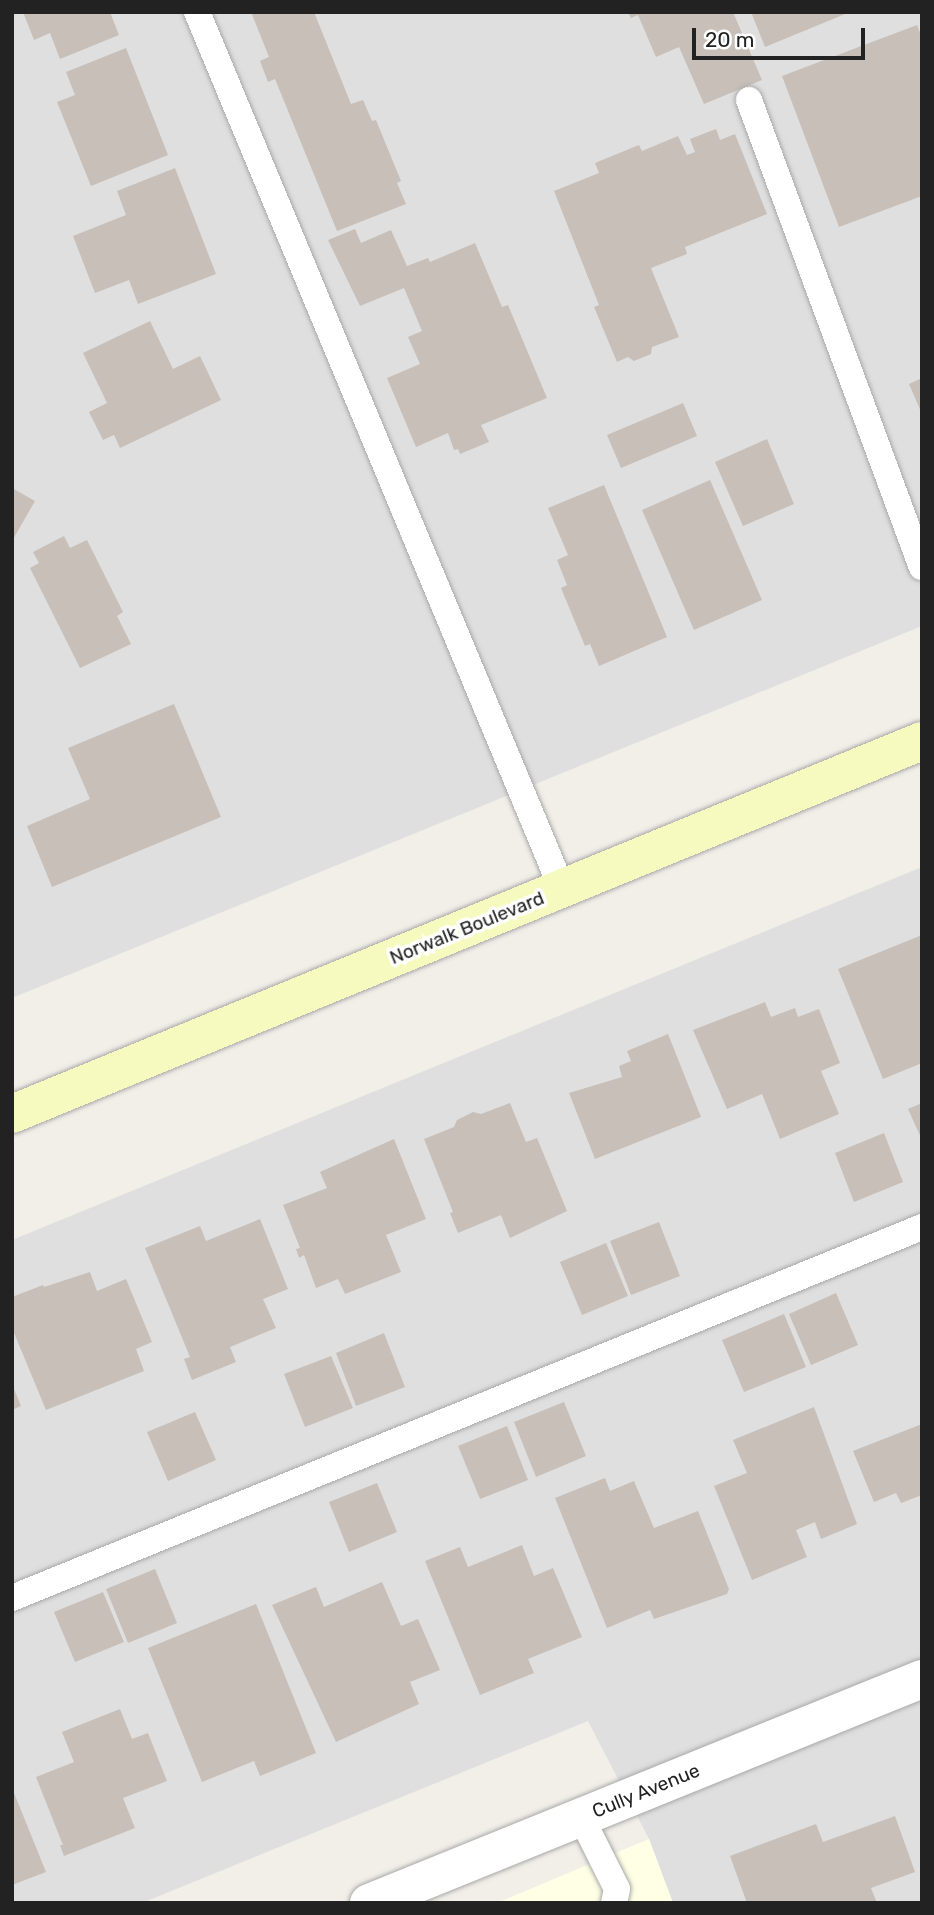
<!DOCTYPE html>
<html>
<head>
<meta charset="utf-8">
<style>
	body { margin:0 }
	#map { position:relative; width:934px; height:1915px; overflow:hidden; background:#f2efe9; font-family:Rubik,sans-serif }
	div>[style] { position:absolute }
	.residential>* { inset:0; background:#e0dfdf }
	.education>* { inset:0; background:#ffffe5 }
	.building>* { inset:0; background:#c7bfb8 }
	.roads { filter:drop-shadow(0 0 2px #a9a9a9) drop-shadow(0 0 2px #a9a9a9) }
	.lane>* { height:26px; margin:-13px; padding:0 13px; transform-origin:13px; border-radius:13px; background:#fff }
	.street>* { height:38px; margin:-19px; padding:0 19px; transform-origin:19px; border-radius:19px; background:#fff }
	.secondary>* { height:38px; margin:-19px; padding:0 19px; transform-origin:19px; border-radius:19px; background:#f7fabf }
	span { translate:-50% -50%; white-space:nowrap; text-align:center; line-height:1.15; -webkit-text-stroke:7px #fff; paint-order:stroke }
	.street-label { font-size:19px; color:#222 }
	.frame { position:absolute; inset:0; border:14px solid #222; pointer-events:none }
	.scale { position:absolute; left:692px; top:28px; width:173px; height:32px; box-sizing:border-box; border:4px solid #222; border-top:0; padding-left:9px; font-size:21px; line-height:24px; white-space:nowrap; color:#222; -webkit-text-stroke:5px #fff; paint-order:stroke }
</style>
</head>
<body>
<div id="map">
	<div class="residential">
		<div style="clip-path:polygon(12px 12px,922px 12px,922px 626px,12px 998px)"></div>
		<div style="clip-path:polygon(922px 867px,922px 1903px,673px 1903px,649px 1839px,588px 1721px,142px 1903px,12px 1903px,12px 1240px)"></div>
	</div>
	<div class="education">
		<div style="clip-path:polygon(649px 1839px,673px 1903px,497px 1903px)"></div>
	</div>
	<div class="building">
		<div style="clip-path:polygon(23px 12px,110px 12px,119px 35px,60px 59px,50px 33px,34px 40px)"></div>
		<div style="clip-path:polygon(251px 12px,314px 12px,351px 104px,363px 100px,372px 121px,376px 120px,401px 181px,397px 183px,406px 204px,337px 231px,275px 79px,268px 82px,260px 61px,269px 57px)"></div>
		<div style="clip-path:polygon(628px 12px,733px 12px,762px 80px,704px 104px,679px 47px,656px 57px,638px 15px,631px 18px)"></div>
		<div style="clip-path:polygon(751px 12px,850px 12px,765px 47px)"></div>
		<div style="clip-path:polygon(917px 25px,922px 38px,922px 196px,839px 227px,782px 76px)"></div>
		<div style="clip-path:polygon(126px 48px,168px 155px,91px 186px,57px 102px,75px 95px,66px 72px)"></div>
		<div style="clip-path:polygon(716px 129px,720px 140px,735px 134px,767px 214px,685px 247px,687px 254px,651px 268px,679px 337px,652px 347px,651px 354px,634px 361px,628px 357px,617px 362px,594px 307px,599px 305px,554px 191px,599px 173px,595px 163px,639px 145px,642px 151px,678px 136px,687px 155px,695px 152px,690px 139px)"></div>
		<div style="clip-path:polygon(175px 168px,216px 274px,138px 304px,129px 280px,95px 293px,73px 236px,126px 215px,117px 191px)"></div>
		<div style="clip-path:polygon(355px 229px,361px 243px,391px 230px,407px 266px,428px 258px,430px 262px,475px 243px,502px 307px,508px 305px,547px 398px,481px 425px,489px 442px,460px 454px,458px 449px,454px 450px,448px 433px,416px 447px,387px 378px,420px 364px,408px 337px,422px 331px,404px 288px,360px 306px,328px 240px)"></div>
		<div style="clip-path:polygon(150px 321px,173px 369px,200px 356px,221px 400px,120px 448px,114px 435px,103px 440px,89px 412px,107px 403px,83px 353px)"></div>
		<div style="clip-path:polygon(922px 378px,922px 414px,909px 384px)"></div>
		<div style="clip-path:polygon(683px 403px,697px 436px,621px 468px,607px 435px)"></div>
		<div style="clip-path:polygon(767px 439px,794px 504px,743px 526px,715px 462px)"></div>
		<div style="clip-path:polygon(710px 480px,762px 600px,694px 630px,642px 510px)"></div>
		<div style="clip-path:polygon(604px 485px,667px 637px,599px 666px,590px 644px,585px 646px,561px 588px,567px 585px,557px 560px,568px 555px,548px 508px)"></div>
		<div style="clip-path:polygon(12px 488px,35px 501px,12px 541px)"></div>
		<div style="clip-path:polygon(64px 536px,70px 548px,87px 540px,123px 612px,117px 616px,131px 644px,80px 668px,30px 568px,39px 563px,33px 552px)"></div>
		<div style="clip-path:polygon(174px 704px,221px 817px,52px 887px,27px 826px,90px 799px,68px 748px)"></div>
		<div style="clip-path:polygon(922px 935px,922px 1063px,883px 1079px,838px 969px)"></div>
		<div style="clip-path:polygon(765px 1002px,771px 1017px,795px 1008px,798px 1017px,819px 1009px,840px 1063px,821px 1071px,839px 1114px,780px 1139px,762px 1094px,727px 1109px,693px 1030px)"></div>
		<div style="clip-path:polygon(668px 1034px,701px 1117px,595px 1159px,569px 1093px,622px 1077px,619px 1066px,631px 1061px,627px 1051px)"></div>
		<div style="clip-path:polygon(510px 1103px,526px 1142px,537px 1138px,567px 1211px,510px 1238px,501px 1215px,458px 1233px,450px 1213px,453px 1212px,424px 1139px,454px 1127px,457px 1120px,473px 1112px,481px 1114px)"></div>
		<div style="clip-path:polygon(922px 1103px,922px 1140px,908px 1109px)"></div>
		<div style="clip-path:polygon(884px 1133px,903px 1182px,854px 1202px,835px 1153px)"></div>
		<div style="clip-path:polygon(394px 1139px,426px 1219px,386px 1235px,401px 1272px,345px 1294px,338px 1279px,316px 1288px,304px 1255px,299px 1258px,296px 1249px,300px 1248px,283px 1205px,327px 1188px,320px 1172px)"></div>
		<div style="clip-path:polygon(260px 1219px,288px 1289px,263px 1299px,276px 1328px,230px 1347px,236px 1362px,192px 1380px,184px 1359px,190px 1357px,145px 1248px,200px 1226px,206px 1241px)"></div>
		<div style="clip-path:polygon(659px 1222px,680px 1276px,631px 1295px,610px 1241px)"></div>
		<div style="clip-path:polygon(606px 1243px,628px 1296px,582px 1315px,560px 1262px)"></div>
		<div style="clip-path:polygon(90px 1272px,97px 1291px,126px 1279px,152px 1342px,136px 1349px,144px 1371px,46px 1410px,12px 1328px,12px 1297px,43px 1285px,44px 1287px)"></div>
		<div style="clip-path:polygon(836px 1293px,858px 1345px,811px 1365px,789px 1314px)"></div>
		<div style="clip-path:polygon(784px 1314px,806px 1367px,744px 1392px,722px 1340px)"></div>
		<div style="clip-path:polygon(384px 1333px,405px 1387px,356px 1406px,336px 1353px)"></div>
		<div style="clip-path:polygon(331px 1356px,353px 1408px,305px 1427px,284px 1374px)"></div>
		<div style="clip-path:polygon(12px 1384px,21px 1406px,12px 1410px)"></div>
		<div style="clip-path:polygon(564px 1402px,586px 1456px,536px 1477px,514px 1422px)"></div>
		<div style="clip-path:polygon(814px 1407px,857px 1524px,821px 1539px,815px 1522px,796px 1530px,807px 1557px,752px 1580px,714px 1486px,747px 1473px,733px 1440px)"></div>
		<div style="clip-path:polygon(195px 1412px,216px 1460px,168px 1481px,147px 1432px)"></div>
		<div style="clip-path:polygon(922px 1424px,922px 1495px,901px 1503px,896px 1493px,874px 1502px,853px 1451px)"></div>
		<div style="clip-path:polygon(507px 1426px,528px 1480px,480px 1499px,458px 1446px)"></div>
		<div style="clip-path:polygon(605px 1478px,610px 1491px,634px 1481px,654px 1528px,698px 1511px,729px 1589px,727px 1594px,654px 1619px,650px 1610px,607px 1628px,555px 1498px)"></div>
		<div style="clip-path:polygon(377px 1483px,397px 1532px,349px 1552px,329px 1502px)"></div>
		<div style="clip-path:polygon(522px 1545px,534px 1576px,553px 1568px,582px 1637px,528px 1659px,534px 1673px,480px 1695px,425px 1561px,460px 1547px,468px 1567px)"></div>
		<div style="clip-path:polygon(155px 1569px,177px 1623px,128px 1643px,106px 1589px)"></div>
		<div style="clip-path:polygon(382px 1582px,401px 1626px,418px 1619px,440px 1670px,410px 1682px,419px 1704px,336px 1742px,272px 1605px,316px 1587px,324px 1607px)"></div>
		<div style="clip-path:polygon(103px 1592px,124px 1642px,75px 1662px,54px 1612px)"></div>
		<div style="clip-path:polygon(256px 1604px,316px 1753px,260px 1776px,254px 1761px,202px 1782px,148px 1648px)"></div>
		<div style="clip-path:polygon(120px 1709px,132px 1739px,148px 1733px,167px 1781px,123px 1798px,135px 1828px,64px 1856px,60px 1845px,63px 1845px,36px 1777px,74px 1762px,62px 1732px)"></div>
		<div style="clip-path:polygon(12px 1788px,46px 1872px,12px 1885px)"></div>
		<div style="clip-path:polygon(895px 1816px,915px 1872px,871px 1888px,877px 1903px,747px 1903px,730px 1856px,816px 1824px,823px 1842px)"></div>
	</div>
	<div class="roads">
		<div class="lane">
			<div style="left:197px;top:12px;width:950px;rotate:67.4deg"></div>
			<div style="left:749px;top:100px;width:498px;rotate:69.7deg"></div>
			<div style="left:12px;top:1598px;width:983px;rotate:-22.18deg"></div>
			<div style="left:581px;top:1817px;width:80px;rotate:63.4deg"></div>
			<div style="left:617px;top:1889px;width:14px;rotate:102deg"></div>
		</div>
		<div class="street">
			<div style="left:369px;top:1903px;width:597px;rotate:-22.05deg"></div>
		</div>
		<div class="secondary">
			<div style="left:12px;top:1114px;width:983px;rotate:-22.29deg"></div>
		</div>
	</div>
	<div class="street-label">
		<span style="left:467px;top:928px;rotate:-22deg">Norwalk Boulevard</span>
		<span style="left:646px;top:1791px;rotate:-22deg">Cully Avenue</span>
	</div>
	<div class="frame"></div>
	<div class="scale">20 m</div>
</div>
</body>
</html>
